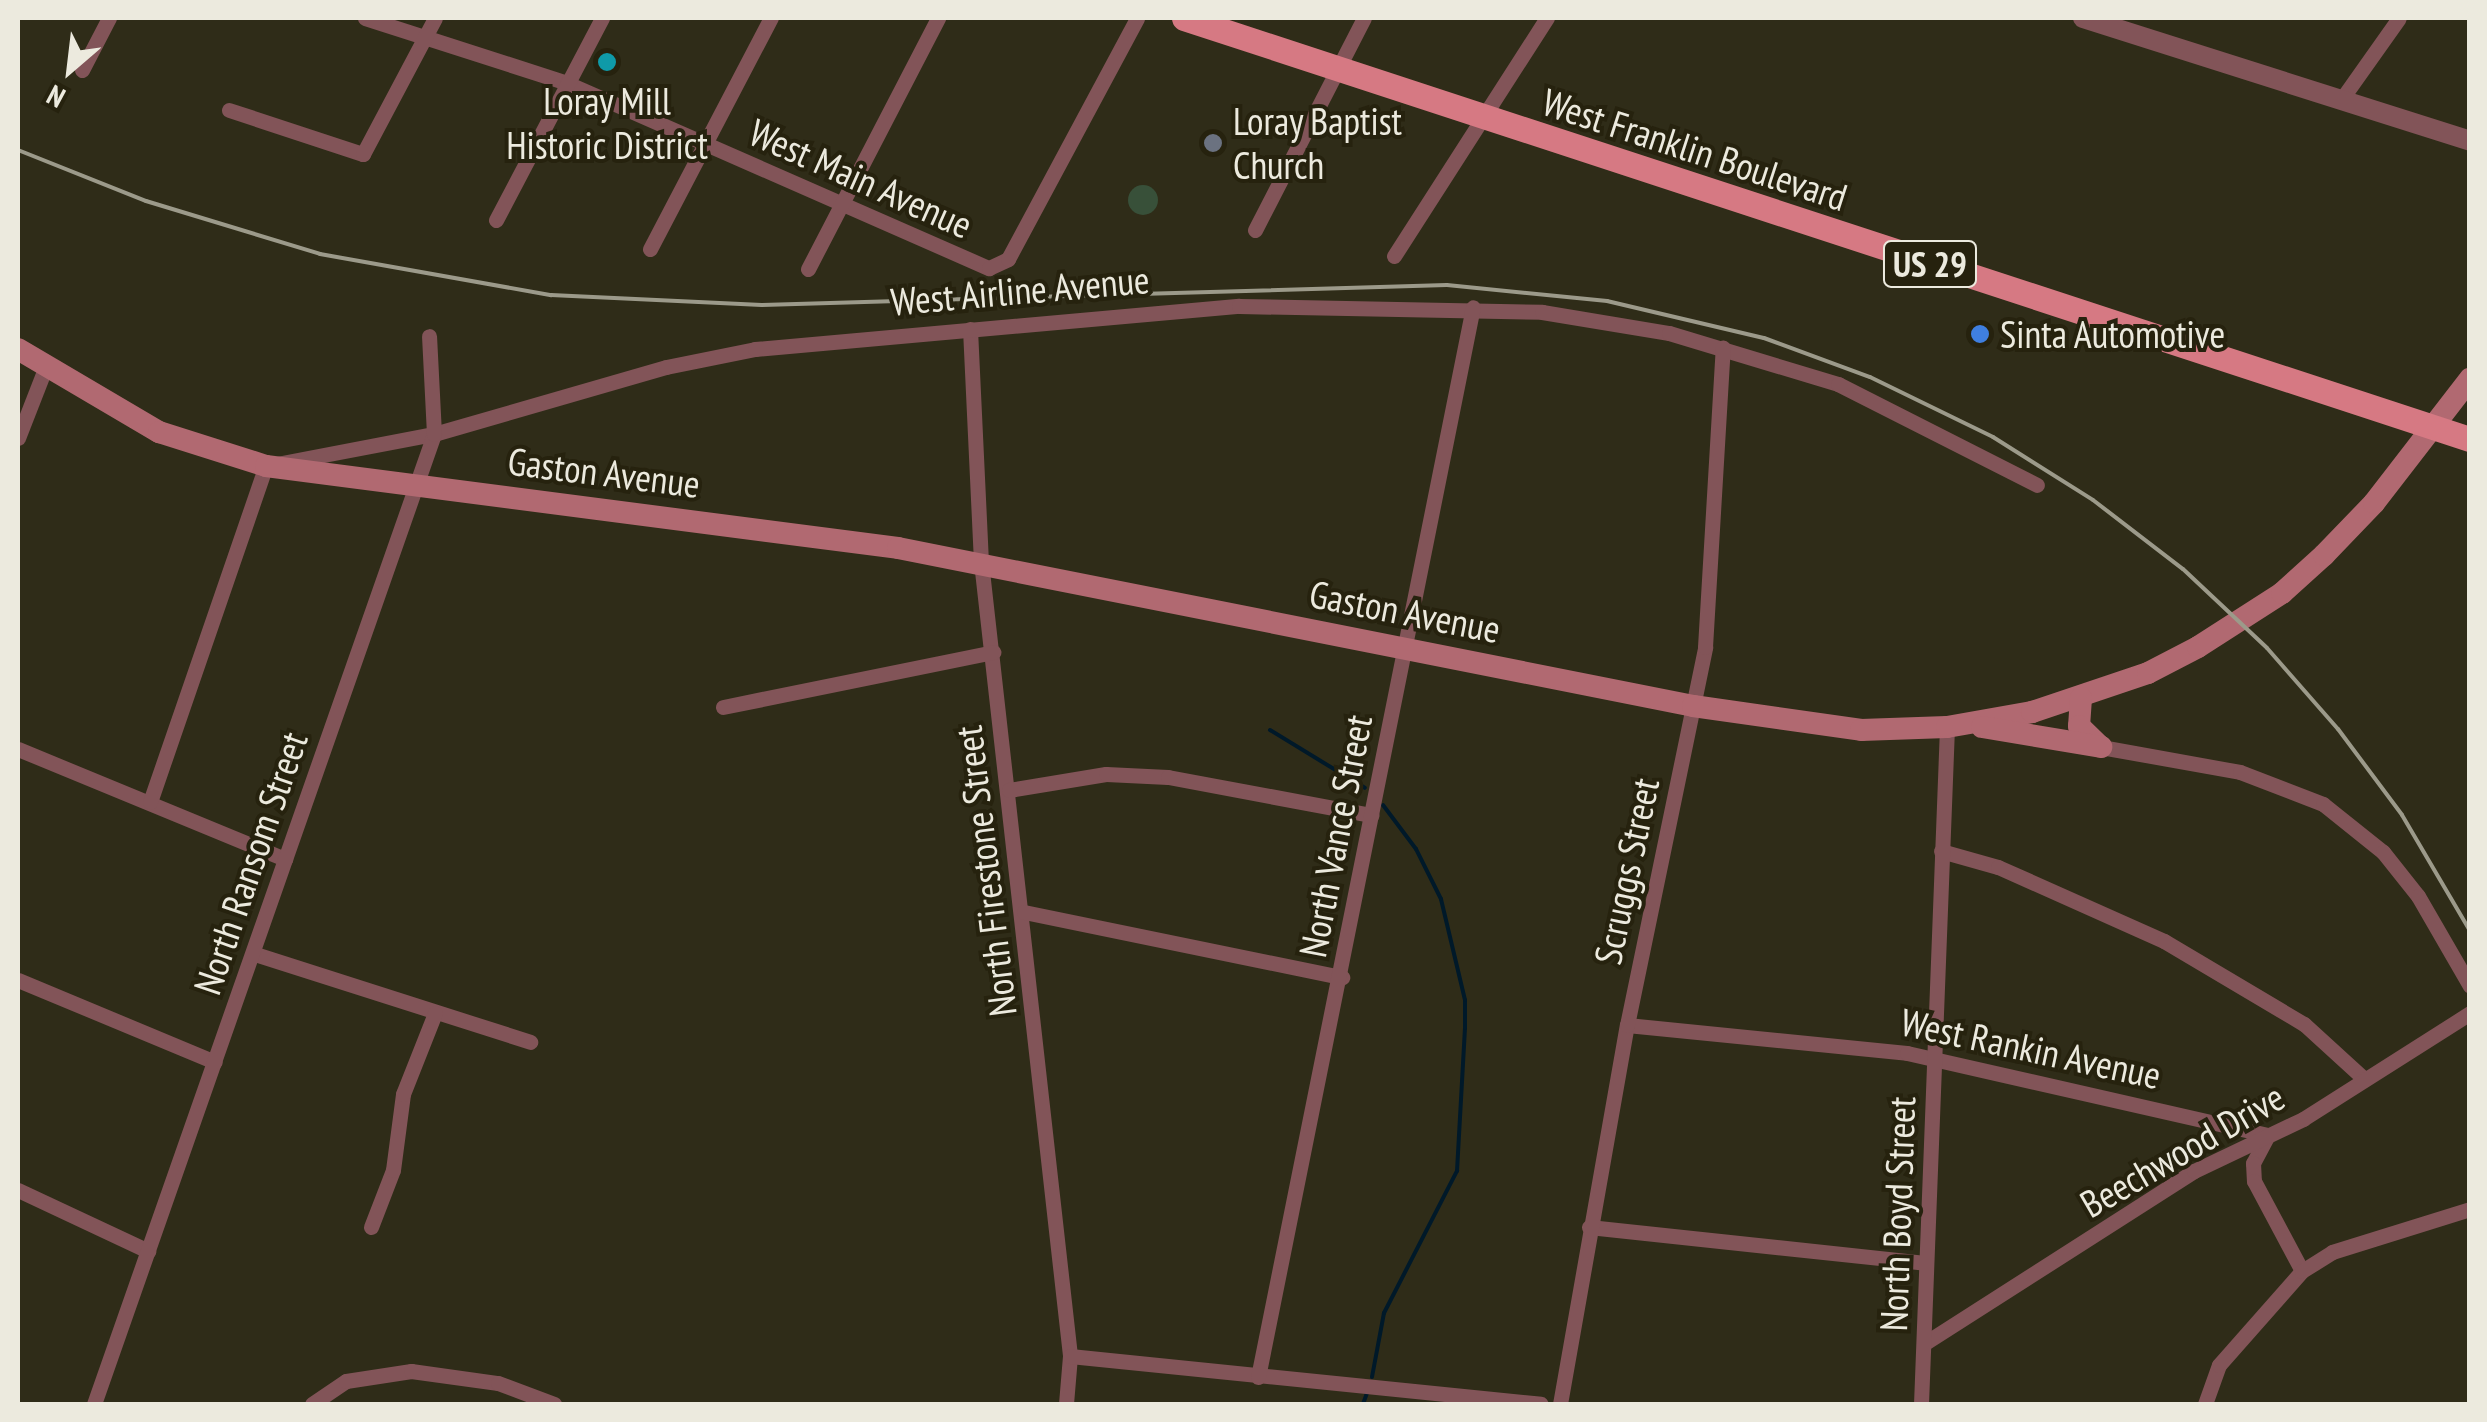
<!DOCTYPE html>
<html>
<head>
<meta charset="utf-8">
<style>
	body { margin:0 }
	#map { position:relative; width:2487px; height:1422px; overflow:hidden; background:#2f2c18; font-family:"PT Sans Narrow",sans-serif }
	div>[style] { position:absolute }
	.green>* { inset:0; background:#385039 }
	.round { border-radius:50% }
	.stream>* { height:4px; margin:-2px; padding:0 2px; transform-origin:2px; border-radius:2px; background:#001929 }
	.minor>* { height:15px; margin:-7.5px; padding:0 7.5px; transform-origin:7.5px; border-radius:7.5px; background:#825458 }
	.tertiary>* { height:20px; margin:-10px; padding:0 10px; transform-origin:10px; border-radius:10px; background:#825458 }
	.secondary>* { height:22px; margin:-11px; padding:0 11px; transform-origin:11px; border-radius:11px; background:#b16971 }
	.primary>* { height:25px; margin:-12.5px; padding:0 12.5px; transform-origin:12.5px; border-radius:12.5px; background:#d67983 }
	.rail>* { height:4px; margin:-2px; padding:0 2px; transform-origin:2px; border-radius:2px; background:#9c9a8a }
	.dots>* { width:28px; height:28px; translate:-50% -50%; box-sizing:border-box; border:5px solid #26220e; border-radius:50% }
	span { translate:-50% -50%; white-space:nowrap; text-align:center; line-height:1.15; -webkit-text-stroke:8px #26220e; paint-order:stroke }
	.shield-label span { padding:2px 8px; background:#26220e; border:2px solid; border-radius:8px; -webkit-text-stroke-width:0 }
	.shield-label { font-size:35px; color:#eceade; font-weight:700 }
	.poi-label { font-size:38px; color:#eceade }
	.left { translate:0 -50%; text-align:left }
	.street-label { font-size:38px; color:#eceade }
	.frame { position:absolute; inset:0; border:20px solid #eceade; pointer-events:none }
	.north { position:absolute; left:20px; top:20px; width:100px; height:100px; -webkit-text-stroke:8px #26220e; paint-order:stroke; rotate:208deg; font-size:28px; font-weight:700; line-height:40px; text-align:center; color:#eceade }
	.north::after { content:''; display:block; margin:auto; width:35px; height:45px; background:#eceade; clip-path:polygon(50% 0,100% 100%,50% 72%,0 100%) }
</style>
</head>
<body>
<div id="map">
	<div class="green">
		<div class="round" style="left:1128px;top:185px;width:30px;height:30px"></div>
	</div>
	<div class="stream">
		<div style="left:1270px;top:730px;width:111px;rotate:31.4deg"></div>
		<div style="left:1372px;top:1377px;width:65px;rotate:-79.4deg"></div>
		<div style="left:1384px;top:1313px;width:160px;rotate:-62.8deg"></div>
		<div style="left:1457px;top:1171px;width:143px;rotate:-86.8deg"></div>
		<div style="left:1465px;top:1028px;width:28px;rotate:-90deg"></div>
		<div style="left:1465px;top:1000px;width:104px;rotate:-103.4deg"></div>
		<div style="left:1441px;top:899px;width:56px;rotate:-116.6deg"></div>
		<div style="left:1416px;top:849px;width:55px;rotate:-126.9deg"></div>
		<div style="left:1363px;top:1404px;width:15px;rotate:-70deg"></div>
	</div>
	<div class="minor">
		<div style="left:365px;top:18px;width:212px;rotate:17.8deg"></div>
		<div style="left:567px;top:83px;width:461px;rotate:23.7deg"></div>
		<div style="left:989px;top:268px;width:21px;rotate:-25deg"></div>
		<div style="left:1008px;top:259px;width:273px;rotate:-61.8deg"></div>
		<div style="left:82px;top:70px;width:59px;rotate:-62.6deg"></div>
		<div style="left:2341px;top:100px;width:100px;rotate:-54.7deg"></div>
		<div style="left:229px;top:110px;width:141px;rotate:18.2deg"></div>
		<div style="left:363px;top:154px;width:154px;rotate:-62.1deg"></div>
		<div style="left:496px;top:220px;width:228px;rotate:-62.3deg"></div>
		<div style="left:1255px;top:230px;width:238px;rotate:-62.8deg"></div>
		<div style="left:650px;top:249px;width:261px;rotate:-62.4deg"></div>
		<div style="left:1394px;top:256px;width:283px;rotate:-57.3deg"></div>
		<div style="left:808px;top:269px;width:283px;rotate:-62.6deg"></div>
		<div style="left:970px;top:329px;width:233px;rotate:87.3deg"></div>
		<div style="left:981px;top:562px;width:799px;rotate:83.6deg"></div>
		<div style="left:1070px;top:1356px;width:48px;rotate:94.8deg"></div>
		<div style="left:18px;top:438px;width:77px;rotate:-68.7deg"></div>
		<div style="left:723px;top:707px;width:276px;rotate:-11.5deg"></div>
		<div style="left:2101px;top:747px;width:141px;rotate:10.2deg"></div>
		<div style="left:2240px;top:772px;width:89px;rotate:21.1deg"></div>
		<div style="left:2323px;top:804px;width:77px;rotate:38.7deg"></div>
		<div style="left:2383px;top:852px;width:56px;rotate:51.5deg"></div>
		<div style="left:2418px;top:896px;width:104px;rotate:60deg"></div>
		<div style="left:18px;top:749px;width:289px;rotate:22.4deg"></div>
		<div style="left:1009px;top:790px;width:98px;rotate:-9.4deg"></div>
		<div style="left:1106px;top:774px;width:62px;rotate:2.8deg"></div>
		<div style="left:1168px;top:777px;width:207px;rotate:10.6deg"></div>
		<div style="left:150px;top:802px;width:355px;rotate:-71deg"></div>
		<div style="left:266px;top:466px;width:171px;rotate:-10.8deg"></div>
		<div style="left:434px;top:434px;width:241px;rotate:-16.1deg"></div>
		<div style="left:666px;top:367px;width:91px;rotate:-11.4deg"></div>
		<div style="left:755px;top:349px;width:486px;rotate:-5.1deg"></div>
		<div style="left:1239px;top:306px;width:303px;rotate:1.1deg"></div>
		<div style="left:1542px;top:312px;width:129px;rotate:9.4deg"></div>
		<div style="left:1669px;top:333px;width:177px;rotate:16.8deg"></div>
		<div style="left:1838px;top:384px;width:223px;rotate:26.9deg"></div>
		<div style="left:1941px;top:851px;width:59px;rotate:15.7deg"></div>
		<div style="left:1998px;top:867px;width:182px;rotate:24deg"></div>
		<div style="left:2164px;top:941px;width:163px;rotate:30.7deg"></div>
		<div style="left:2304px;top:1024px;width:79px;rotate:42.4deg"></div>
		<div style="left:1024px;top:912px;width:325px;rotate:11.6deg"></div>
		<div style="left:255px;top:954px;width:289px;rotate:17.7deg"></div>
		<div style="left:18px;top:980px;width:213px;rotate:22.6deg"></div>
		<div style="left:1627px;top:1025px;width:281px;rotate:5.7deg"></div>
		<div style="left:1907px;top:1053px;width:370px;rotate:12.8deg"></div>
		<div style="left:2268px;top:1135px;width:32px;rotate:118deg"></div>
		<div style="left:2253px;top:1163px;width:18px;rotate:87deg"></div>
		<div style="left:2254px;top:1181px;width:102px;rotate:61.9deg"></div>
		<div style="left:18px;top:1190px;width:144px;rotate:25.1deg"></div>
		<div style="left:371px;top:1227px;width:61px;rotate:-68.9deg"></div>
		<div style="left:393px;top:1170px;width:77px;rotate:-82.5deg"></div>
		<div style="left:403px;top:1094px;width:87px;rotate:-68.4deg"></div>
		<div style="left:1589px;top:1227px;width:338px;rotate:6.1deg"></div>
		<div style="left:1925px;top:1343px;width:319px;rotate:-32.6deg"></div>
		<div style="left:2194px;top:1171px;width:121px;rotate:-25.5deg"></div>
		<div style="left:2303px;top:1119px;width:198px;rotate:-32.4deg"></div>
		<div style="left:1070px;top:1356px;width:473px;rotate:5.8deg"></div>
		<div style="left:1258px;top:1377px;width:1091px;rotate:-78.64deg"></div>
		<div style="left:94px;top:1404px;width:1028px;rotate:-70.68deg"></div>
		<div style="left:434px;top:434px;width:98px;rotate:-92.9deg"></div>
		<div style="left:312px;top:1404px;width:41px;rotate:-34.1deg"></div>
		<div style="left:346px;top:1381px;width:66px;rotate:-8.7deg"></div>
		<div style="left:411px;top:1371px;width:88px;rotate:7.9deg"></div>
		<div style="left:498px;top:1383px;width:60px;rotate:20.6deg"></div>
		<div style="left:1560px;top:1404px;width:385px;rotate:-80deg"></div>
		<div style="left:1627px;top:1025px;width:386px;rotate:-78.3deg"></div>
		<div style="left:1705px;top:647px;width:300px;rotate:-86.6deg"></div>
		<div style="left:1921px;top:1404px;width:677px;rotate:-87.8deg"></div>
		<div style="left:2205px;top:1404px;width:41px;rotate:-70.3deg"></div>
		<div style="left:2219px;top:1365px;width:125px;rotate:-48.6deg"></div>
		<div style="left:2302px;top:1271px;width:36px;rotate:-32deg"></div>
		<div style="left:2332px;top:1252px;width:145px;rotate:-17.3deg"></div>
	</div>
	<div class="tertiary">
		<div style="left:2083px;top:18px;width:406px;rotate:17.6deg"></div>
	</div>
	<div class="secondary">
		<div style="left:18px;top:349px;width:164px;rotate:30.5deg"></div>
		<div style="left:159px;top:432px;width:112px;rotate:17.6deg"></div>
		<div style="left:266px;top:466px;width:637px;rotate:7.39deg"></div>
		<div style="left:898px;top:548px;width:811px;rotate:11.24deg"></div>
		<div style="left:1693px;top:706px;width:170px;rotate:8.1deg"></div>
		<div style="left:1861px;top:730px;width:86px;rotate:-2deg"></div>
		<div style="left:1947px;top:727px;width:86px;rotate:-10deg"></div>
		<div style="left:2032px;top:712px;width:122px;rotate:-18.6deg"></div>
		<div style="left:2148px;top:673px;width:56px;rotate:-27.5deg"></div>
		<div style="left:2198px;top:647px;width:100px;rotate:-32.7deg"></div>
		<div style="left:2282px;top:593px;width:57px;rotate:-42.1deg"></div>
		<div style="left:2324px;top:555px;width:72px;rotate:-46.1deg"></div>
		<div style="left:2374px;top:503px;width:157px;rotate:-52.3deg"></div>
		<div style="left:2081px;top:698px;width:28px;rotate:94deg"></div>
		<div style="left:2079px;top:726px;width:30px;rotate:44deg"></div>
		<div style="left:1982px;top:727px;width:121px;rotate:9.5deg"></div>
	</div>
	<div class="primary">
		<div style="left:1184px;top:18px;width:1353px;rotate:18.13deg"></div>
	</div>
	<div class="rail">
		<div style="left:18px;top:150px;width:138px;rotate:21.7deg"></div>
		<div style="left:146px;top:201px;width:182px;rotate:16.9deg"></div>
		<div style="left:320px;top:254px;width:235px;rotate:10.1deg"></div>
		<div style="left:551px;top:295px;width:211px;rotate:2.7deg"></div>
		<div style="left:762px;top:305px;width:685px;rotate:-1.67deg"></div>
		<div style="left:1447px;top:285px;width:161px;rotate:5.7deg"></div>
		<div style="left:1607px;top:301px;width:161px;rotate:13.3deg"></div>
		<div style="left:1764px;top:338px;width:113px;rotate:20.2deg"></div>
		<div style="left:1870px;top:377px;width:137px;rotate:26deg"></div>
		<div style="left:1993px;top:437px;width:118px;rotate:32.2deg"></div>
		<div style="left:2093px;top:500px;width:113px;rotate:37.5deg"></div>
		<div style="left:2183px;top:569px;width:115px;rotate:43.2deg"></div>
		<div style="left:2267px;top:648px;width:108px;rotate:48.8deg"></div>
		<div style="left:2338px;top:729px;width:107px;rotate:53.3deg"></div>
		<div style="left:2402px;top:815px;width:134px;rotate:59.6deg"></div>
	</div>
	<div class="dots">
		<div style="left:607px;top:62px;background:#0f9aa8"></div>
		<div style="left:1213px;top:143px;background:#6b7280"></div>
		<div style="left:1980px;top:334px;background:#3f7fe0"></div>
	</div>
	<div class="shield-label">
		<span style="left:1930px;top:264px">US 29</span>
	</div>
	<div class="poi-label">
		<span style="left:607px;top:123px">Loray Mill<br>Historic District</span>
		<span class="left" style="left:1233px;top:143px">Loray Baptist<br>Church</span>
		<span class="left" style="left:2000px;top:334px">Sinta Automotive</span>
	</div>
	<div class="street-label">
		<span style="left:1695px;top:149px;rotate:18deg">West Franklin Boulevard</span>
		<span style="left:861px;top:178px;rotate:24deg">West Main Avenue</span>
		<span style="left:1020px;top:290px;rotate:-5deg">West Airline Avenue</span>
		<span style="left:604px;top:472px;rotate:7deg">Gaston Avenue</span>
		<span style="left:1405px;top:611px;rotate:11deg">Gaston Avenue</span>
		<span style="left:1335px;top:836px;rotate:-79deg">North Vance Street</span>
		<span style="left:250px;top:863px;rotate:-71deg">North Ransom Street</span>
		<span style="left:985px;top:871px;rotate:-97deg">North Firestone Street</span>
		<span style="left:1626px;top:871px;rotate:-78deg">Scruggs Street</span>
		<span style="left:2031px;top:1048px;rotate:12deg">West Rankin Avenue</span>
		<span style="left:2182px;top:1150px;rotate:-30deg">Beechwood Drive</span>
		<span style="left:1897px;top:1214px;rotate:-88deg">North Boyd Street</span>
	</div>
	<div class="frame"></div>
	<div class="north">N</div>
</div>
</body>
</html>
